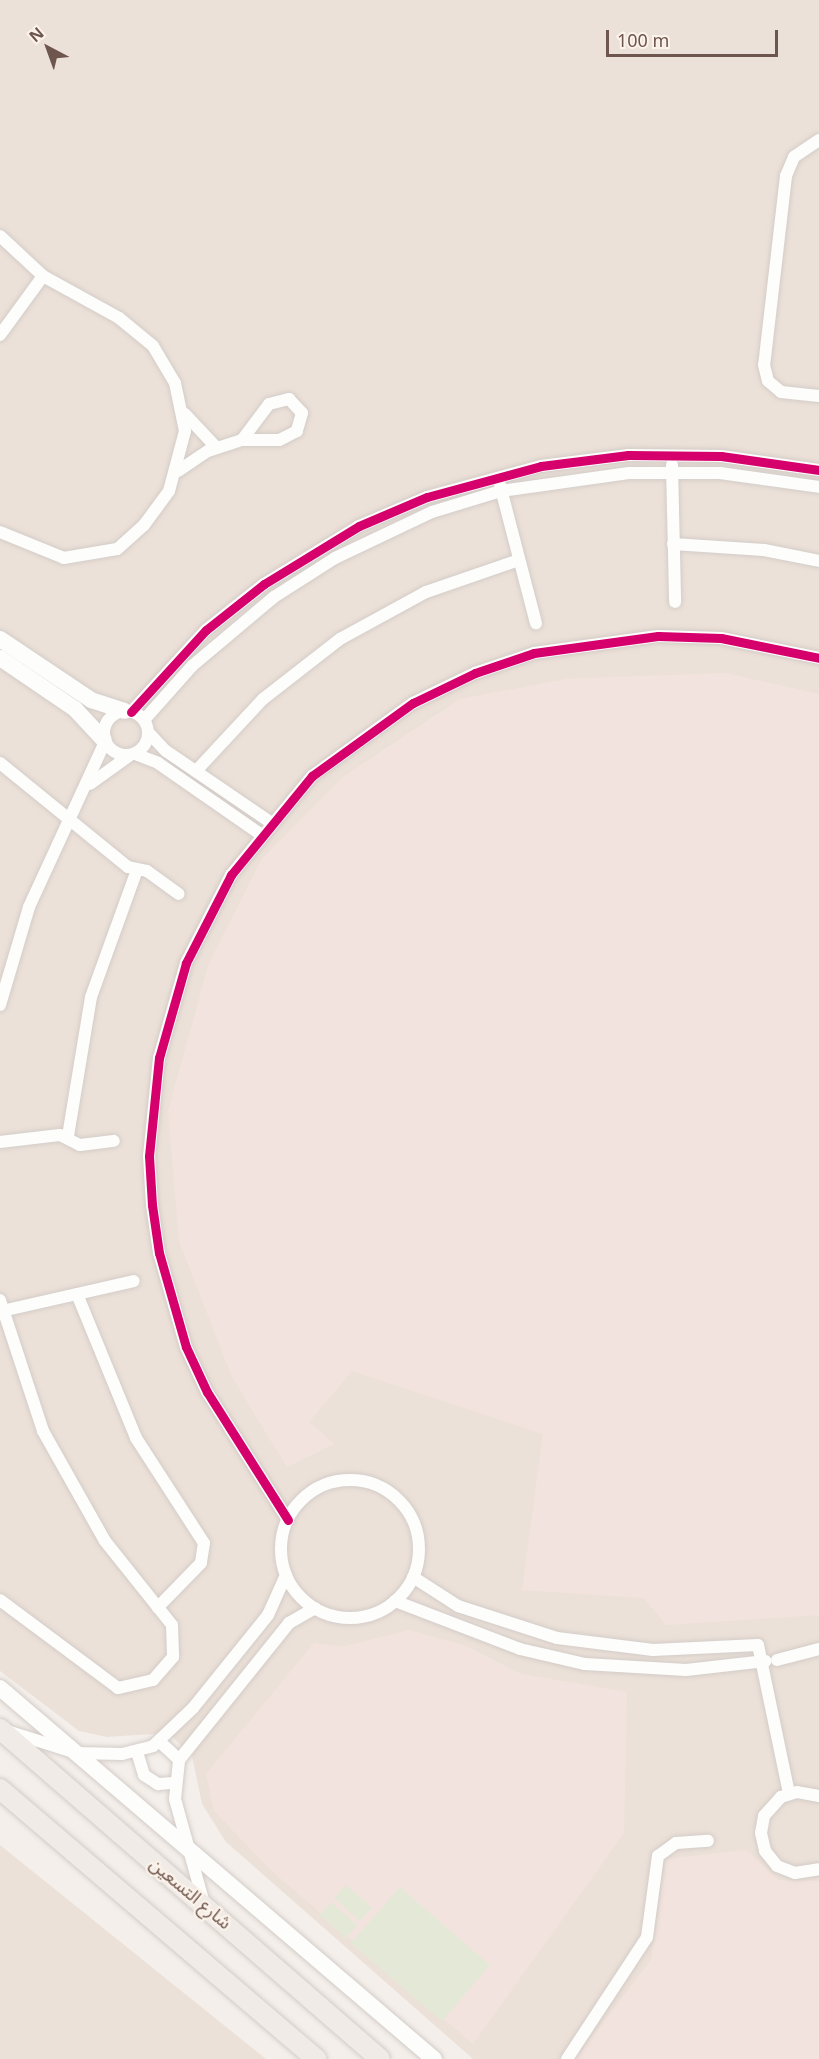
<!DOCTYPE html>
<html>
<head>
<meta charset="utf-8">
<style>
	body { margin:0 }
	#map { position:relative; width:819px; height:2059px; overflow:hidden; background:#f4efea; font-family:"Noto Sans","Noto Sans Arabic",sans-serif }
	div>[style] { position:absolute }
	.residential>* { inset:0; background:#ece1d8 }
	.commercial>* { inset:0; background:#f3e3de }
	.green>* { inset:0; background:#e3e9d6 }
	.roads { filter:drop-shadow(0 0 2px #d3ccc8) drop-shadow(0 0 2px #d3ccc8) }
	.street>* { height:12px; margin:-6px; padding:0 6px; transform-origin:6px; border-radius:6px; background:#fdfdfc }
	.street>.ring { margin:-6px; padding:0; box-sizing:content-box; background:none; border:12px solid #fdfdfc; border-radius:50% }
	.secondary>* { height:16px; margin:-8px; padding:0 8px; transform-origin:8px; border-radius:8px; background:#fdfdfc }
	.primary>* { height:20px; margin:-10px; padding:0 10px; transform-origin:10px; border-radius:10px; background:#f0ebe6 }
	.cycleway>* { height:9px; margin:-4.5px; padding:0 4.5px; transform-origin:4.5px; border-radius:4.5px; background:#d6006c }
	span { translate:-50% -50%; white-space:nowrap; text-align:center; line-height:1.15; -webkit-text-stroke:4.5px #fcf3ea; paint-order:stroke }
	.street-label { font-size:18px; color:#6e564e }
	.north { position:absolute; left:18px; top:18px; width:60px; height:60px; -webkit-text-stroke:4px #fcf3ea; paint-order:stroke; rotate:319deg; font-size:16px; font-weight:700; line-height:24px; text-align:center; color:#6e564e }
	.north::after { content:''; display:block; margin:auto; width:21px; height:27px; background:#6e564e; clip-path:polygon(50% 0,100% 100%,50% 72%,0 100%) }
	.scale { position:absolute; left:606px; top:30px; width:172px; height:27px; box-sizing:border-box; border:3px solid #6e564e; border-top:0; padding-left:8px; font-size:18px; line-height:21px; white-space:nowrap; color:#6e564e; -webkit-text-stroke:4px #fcf3ea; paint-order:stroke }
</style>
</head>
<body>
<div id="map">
	<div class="residential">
		<div style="clip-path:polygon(0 0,819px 0,819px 2059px,473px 2059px,226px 1842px,202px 1804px,192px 1756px,168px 1733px,107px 1737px,79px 1731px,0 1671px)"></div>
		<div style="clip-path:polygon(0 1845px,266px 2059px,0 2059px)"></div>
	</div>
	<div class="commercial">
		<div style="clip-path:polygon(725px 673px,819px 694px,819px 1615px,666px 1625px,644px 1598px,522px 1590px,543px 1434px,352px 1371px,309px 1422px,334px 1444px,287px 1467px,232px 1377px,179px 1241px,168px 1111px,209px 963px,262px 859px,343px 777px,460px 699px,566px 679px)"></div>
		<div style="clip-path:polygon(409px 1630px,466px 1646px,521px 1674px,627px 1692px,624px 1833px,473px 2044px,272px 1871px,214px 1811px,206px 1774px,314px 1643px,341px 1647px)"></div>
		<div style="clip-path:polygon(746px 1850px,779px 1880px,819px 1881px,819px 2059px,575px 2059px,651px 1960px,666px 1859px)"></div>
	</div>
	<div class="green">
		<div style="clip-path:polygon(346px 1885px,372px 1908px,360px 1921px,334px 1898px)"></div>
		<div style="clip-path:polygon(400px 1887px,490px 1965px,442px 2021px,351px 1943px)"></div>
		<div style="clip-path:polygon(331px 1902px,357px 1925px,346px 1938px,320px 1915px)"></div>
	</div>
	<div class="roads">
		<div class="street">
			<div style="left:819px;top:140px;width:30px;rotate:146deg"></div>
			<div style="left:794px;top:157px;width:21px;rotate:113deg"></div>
			<div style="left:786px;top:176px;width:190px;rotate:96.6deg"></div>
			<div style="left:764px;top:365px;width:16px;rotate:76deg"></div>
			<div style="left:768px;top:381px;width:17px;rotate:40deg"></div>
			<div style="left:781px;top:392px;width:38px;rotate:6deg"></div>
			<div style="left:0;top:236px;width:59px;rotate:42.9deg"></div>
			<div style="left:43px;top:276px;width:87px;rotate:28.9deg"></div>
			<div style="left:119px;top:318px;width:44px;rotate:39.5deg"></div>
			<div style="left:153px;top:346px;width:43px;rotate:59.3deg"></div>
			<div style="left:175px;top:383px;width:49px;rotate:78.2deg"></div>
			<div style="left:185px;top:431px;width:62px;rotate:104.9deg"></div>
			<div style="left:169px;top:491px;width:42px;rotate:126.3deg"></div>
			<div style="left:144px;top:525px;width:36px;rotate:138deg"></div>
			<div style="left:117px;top:549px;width:54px;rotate:170.4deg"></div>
			<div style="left:64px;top:558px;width:69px;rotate:-157.9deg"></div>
			<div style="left:0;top:335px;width:73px;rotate:-53.9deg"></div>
			<div style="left:289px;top:399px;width:19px;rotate:47deg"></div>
			<div style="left:302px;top:413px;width:19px;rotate:106deg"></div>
			<div style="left:297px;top:431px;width:20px;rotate:153deg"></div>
			<div style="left:279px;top:440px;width:37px;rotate:180deg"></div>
			<div style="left:242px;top:440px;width:45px;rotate:-53.1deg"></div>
			<div style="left:269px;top:404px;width:21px;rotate:-14deg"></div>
			<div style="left:185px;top:414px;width:45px;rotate:46.8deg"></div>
			<div style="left:672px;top:465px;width:137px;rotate:88.7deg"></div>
			<div style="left:178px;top:471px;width:36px;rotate:-34deg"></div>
			<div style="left:208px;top:451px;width:36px;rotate:-18deg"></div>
			<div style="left:500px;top:485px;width:143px;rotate:75.4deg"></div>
			<div style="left:673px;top:544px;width:91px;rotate:3.8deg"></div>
			<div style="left:764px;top:550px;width:56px;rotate:11.3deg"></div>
			<div class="ring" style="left:104px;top:711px;width:32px;height:32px"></div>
			<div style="left:131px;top:712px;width:111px;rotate:-47.6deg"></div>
			<div style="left:206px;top:630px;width:74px;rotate:-38.4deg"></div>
			<div style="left:264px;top:584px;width:111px;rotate:-31.4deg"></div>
			<div style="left:359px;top:526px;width:74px;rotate:-23.1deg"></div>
			<div style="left:427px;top:497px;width:118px;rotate:-15.2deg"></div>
			<div style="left:541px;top:466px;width:88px;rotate:-7.2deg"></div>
			<div style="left:628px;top:455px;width:93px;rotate:0.6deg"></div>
			<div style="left:721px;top:456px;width:99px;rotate:8.1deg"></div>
			<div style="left:144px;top:720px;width:72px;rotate:-48.4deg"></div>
			<div style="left:192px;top:666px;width:107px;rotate:-40.1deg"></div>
			<div style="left:274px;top:597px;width:72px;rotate:-32.6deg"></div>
			<div style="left:335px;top:558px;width:107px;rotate:-25.4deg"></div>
			<div style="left:432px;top:512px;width:72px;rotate:-16.9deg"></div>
			<div style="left:501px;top:491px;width:129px;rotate:-8deg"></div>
			<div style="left:629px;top:473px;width:91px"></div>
			<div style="left:720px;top:473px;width:100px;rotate:8deg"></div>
			<div style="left:148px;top:732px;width:26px;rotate:47deg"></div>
			<div style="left:166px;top:751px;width:126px;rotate:34.3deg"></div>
			<div style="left:135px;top:754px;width:25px;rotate:21deg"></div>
			<div style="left:158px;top:763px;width:124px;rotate:34.8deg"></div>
			<div style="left:0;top:763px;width:165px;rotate:39.1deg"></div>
			<div style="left:128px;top:867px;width:19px;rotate:12deg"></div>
			<div style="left:147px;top:871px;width:39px;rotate:36deg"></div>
			<div style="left:196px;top:771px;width:98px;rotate:-47.1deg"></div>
			<div style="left:263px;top:699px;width:98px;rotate:-37.9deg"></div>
			<div style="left:340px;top:639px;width:98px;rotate:-28.7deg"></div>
			<div style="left:426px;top:592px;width:98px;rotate:-19deg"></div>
			<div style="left:90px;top:784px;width:48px;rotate:-35.7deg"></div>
			<div style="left:0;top:1005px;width:102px;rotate:-73.5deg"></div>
			<div style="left:29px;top:907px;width:182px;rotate:-65.3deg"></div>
			<div style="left:68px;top:1136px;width:141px;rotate:-80.6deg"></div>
			<div style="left:91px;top:997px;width:135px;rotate:-70.1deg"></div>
			<div style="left:0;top:1142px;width:60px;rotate:-6.7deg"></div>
			<div style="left:60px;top:1135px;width:22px;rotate:27deg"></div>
			<div style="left:80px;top:1145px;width:34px;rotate:-7deg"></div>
			<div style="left:77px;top:1294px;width:156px;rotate:67.7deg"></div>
			<div style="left:136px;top:1438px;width:125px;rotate:57.1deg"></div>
			<div style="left:204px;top:1543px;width:20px;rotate:99deg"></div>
			<div style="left:201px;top:1563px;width:62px;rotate:134.3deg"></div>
			<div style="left:0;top:1300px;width:138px;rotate:71.8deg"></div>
			<div style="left:43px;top:1431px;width:126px;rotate:60.6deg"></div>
			<div style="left:105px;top:1541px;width:107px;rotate:51.4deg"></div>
			<div style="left:172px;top:1625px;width:32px;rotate:88deg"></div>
			<div style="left:173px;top:1657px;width:30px;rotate:131deg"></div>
			<div style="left:153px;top:1680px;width:36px;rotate:167deg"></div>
			<div style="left:118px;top:1688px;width:147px;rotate:-143.3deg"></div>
			<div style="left:2px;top:1311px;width:135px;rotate:-12.8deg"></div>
			<div class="ring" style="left:281px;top:1480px;width:126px;height:126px"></div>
			<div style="left:288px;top:1520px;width:151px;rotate:-122.3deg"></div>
			<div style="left:207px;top:1392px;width:50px;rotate:-115deg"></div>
			<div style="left:186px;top:1347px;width:98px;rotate:-106deg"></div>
			<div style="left:159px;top:1253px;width:49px;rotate:-98.3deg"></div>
			<div style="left:152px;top:1205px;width:49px;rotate:-93.5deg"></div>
			<div style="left:149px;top:1156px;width:99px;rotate:-84.2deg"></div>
			<div style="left:159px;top:1058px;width:99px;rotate:-74.1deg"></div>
			<div style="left:186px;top:963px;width:99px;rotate:-62.9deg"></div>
			<div style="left:231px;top:875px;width:128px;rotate:-50.7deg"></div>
			<div style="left:312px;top:776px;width:125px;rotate:-35.9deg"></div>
			<div style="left:413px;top:703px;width:69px;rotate:-25.8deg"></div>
			<div style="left:475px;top:673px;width:62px;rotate:-18.7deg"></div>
			<div style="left:534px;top:653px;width:125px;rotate:-7.8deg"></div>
			<div style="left:658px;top:636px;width:63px;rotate:1.8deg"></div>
			<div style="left:721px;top:638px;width:100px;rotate:11.5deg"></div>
			<div style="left:413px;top:1577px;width:54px;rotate:32.8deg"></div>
			<div style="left:458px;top:1606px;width:104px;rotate:17.9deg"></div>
			<div style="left:557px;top:1638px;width:97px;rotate:7.1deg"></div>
			<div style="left:653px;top:1650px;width:105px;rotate:-2.7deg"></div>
			<div style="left:758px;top:1645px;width:152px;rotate:78.2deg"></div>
			<div style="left:395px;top:1601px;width:134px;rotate:21deg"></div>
			<div style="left:520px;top:1649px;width:67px;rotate:13deg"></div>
			<div style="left:585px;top:1664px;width:101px;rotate:3.4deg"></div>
			<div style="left:686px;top:1670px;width:80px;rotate:-6.5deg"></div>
			<div style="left:777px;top:1660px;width:43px;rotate:-14.7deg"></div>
			<div style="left:10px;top:1732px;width:70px;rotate:17.4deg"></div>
			<div style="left:77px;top:1753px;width:45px;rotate:1.3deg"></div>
			<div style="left:122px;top:1754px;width:32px;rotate:-14deg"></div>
			<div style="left:153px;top:1746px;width:55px;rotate:-43.5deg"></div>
			<div style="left:193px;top:1708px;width:119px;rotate:-51.1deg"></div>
			<div style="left:268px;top:1615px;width:44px;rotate:-65.8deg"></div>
			<div style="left:160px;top:1742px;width:26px;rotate:43deg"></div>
			<div style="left:137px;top:1752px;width:24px;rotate:73deg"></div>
			<div style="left:144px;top:1775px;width:17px;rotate:33deg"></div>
			<div style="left:158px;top:1784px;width:16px;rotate:-4deg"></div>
			<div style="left:819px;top:1796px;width:22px;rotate:-170deg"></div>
			<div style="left:797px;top:1792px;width:17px;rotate:163deg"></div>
			<div style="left:781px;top:1797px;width:25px;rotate:132deg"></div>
			<div style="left:764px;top:1816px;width:17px;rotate:100deg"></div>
			<div style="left:761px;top:1833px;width:18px;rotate:77deg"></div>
			<div style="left:765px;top:1851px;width:19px;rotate:51deg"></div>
			<div style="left:777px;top:1866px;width:19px;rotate:21deg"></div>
			<div style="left:795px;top:1873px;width:24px;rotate:-9deg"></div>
			<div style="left:203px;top:1900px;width:105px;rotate:-105.5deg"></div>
			<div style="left:175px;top:1799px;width:39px;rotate:-84deg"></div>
			<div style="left:179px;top:1760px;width:176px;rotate:-51.2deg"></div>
			<div style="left:289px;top:1623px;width:30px;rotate:-30deg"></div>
			<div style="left:567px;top:2059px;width:146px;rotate:-56.7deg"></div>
			<div style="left:647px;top:1937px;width:82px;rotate:-82.3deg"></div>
			<div style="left:658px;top:1856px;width:22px;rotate:-36deg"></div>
			<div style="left:676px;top:1843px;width:32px;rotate:-4deg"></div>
		</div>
		<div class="secondary">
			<div style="left:0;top:639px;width:110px;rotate:33.8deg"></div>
			<div style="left:91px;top:700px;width:35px;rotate:18deg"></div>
			<div style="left:0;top:658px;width:91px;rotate:34.2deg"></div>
			<div style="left:75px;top:709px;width:42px;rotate:46.9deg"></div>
			<div style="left:0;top:1688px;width:571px;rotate:40.53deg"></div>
		</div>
		<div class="primary">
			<div style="left:0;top:1729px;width:503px;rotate:40.97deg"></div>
			<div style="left:0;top:1789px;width:416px;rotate:40.5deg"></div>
		</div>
	</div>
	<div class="cycleway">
		<div style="left:131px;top:712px;width:111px;rotate:-47.6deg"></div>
		<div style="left:206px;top:630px;width:74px;rotate:-38.4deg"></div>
		<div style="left:264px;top:584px;width:111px;rotate:-31.4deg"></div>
		<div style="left:359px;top:526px;width:74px;rotate:-23.1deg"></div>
		<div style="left:427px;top:497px;width:118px;rotate:-15.2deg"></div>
		<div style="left:541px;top:466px;width:88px;rotate:-7.2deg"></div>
		<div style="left:628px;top:455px;width:93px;rotate:0.6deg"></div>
		<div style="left:721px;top:456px;width:99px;rotate:8.1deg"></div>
		<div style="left:288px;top:1520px;width:151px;rotate:-122.3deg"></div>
		<div style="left:207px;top:1392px;width:50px;rotate:-115deg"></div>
		<div style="left:186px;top:1347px;width:98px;rotate:-106deg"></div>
		<div style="left:159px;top:1253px;width:49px;rotate:-98.3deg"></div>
		<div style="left:152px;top:1205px;width:49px;rotate:-93.5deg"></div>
		<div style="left:149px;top:1156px;width:99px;rotate:-84.2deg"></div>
		<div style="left:159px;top:1058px;width:99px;rotate:-74.1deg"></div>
		<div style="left:186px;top:963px;width:99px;rotate:-62.9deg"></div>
		<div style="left:231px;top:875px;width:128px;rotate:-50.7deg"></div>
		<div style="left:312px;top:776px;width:125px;rotate:-35.9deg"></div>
		<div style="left:413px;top:703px;width:69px;rotate:-25.8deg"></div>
		<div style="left:475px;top:673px;width:62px;rotate:-18.7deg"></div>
		<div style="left:534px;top:653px;width:125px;rotate:-7.8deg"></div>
		<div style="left:658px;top:636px;width:63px;rotate:1.8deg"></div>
		<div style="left:721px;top:638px;width:100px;rotate:11.5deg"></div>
	</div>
	<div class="street-label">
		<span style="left:191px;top:1893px;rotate:40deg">شارع التسعين</span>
	</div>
	<div class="north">N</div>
	<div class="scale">100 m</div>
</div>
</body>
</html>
